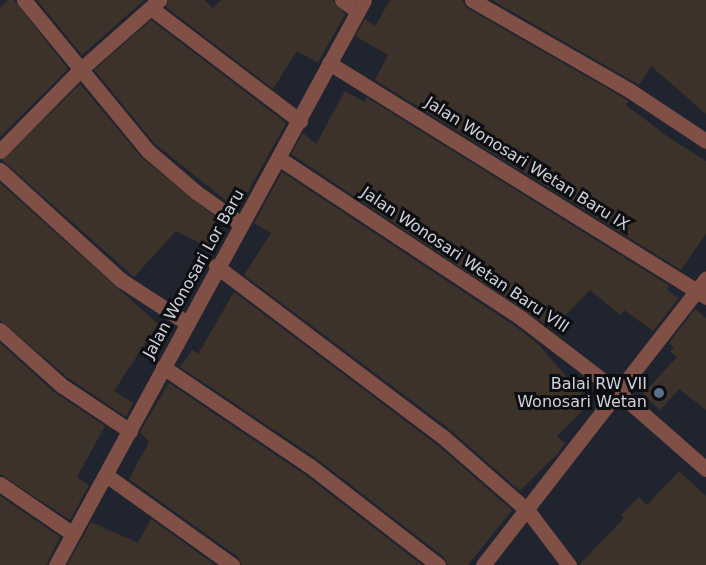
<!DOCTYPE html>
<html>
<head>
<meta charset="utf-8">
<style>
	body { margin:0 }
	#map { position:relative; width:706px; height:565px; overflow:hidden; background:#20242f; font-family:"DejaVu Sans",sans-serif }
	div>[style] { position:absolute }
	.building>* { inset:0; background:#3c322a }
	.street>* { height:15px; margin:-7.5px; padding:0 7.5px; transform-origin:7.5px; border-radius:7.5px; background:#805046 }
	.dots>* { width:16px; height:16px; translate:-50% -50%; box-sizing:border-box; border:3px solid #0c0e12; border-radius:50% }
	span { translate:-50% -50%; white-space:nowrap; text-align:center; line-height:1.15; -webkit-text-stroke:6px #0c0e12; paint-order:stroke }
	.street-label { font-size:16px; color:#ced2d9 }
	.poi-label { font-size:16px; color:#ced2d9 }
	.right { translate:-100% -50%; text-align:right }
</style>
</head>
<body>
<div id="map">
	<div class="building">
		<div style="clip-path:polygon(8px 0,14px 0,68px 69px,0 137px,0 8px)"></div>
		<div style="clip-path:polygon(37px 0,144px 0,82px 55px)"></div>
		<div style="clip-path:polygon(169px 0,204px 0,213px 8px,221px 0,332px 0,345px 14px,318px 63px,297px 51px,273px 89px,166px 7px)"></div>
		<div style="clip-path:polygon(390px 0,462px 0,467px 8px,624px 98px,628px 101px,626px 105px,671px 139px,706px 161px,706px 234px,681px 270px,375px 80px,388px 55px,355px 36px,365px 19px,375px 26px)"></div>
		<div style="clip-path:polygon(492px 0,706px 0,706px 114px,651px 66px,639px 85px)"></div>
		<div style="clip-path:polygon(151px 20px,286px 123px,238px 210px,155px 144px,94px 70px)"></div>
		<div style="clip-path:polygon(80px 84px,142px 158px,224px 224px,208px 247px,176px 231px,134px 277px,2px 160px)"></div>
		<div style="clip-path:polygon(345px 91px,364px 102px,366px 97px,670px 286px,667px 290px,679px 298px,653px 331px,624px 310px,620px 315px,590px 290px,552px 329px,291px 154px,303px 133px,316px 144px)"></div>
		<div style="clip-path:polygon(282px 172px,515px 326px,538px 344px,590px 403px,557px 436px,565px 444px,558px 453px,520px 491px,448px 428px,244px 275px,271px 233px,254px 223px)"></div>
		<div style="clip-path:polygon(0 183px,158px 324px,114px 391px,133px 403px,126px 417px,67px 377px,0 320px)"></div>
		<div style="clip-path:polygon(234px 292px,436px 444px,512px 510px,468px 565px,448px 565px,444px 557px,316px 458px,180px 367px,192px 350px,198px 354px)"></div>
		<div style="clip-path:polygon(695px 309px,706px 318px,706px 410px,679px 389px,660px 410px,643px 394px,677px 357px,670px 352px,674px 347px,669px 343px)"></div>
		<div style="clip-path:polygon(0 343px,54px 392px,105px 426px,77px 477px,89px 485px,70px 520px,0 474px)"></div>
		<div style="clip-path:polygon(169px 383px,304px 474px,422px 565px,242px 565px,238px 557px,129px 479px,149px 442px,140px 432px)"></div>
		<div style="clip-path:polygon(679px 471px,706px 496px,706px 565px,579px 565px,624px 518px,621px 515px,639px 497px,647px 505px)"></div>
		<div style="clip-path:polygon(0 496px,60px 537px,46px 565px,0 565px)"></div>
		<div style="clip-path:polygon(151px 519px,215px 565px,67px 565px,91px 522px,138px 543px)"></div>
	</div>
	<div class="street">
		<div style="left:24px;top:0;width:195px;rotate:50.6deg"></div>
		<div style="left:148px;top:151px;width:63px;rotate:40.5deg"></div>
		<div style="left:196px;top:192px;width:55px;rotate:35.4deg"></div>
		<div style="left:342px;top:0;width:19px;rotate:35deg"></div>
		<div style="left:472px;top:0;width:181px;rotate:29.8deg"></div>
		<div style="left:629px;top:90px;width:92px;rotate:33.5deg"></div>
		<div style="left:151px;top:8px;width:187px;rotate:37.2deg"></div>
		<div style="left:329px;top:63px;width:444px;rotate:31.8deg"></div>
		<div style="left:0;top:151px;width:114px;rotate:-45.4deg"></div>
		<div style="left:80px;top:70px;width:106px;rotate:-41.5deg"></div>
		<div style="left:280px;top:159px;width:289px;rotate:33.4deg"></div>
		<div style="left:521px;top:318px;width:122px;rotate:37.3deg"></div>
		<div style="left:618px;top:392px;width:117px;rotate:41.2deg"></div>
		<div style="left:0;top:170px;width:164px;rotate:42.3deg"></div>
		<div style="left:121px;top:280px;width:79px;rotate:33.1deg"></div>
		<div style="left:216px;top:266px;width:283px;rotate:37deg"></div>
		<div style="left:442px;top:436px;width:114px;rotate:41.1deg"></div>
		<div style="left:528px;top:511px;width:68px;rotate:52.8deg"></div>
		<div style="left:0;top:330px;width:82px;rotate:42deg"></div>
		<div style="left:61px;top:385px;width:83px;rotate:33.7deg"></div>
		<div style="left:163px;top:367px;width:177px;rotate:34deg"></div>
		<div style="left:310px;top:466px;width:162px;rotate:37.7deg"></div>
		<div style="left:106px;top:475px;width:155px;rotate:35.5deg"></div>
		<div style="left:0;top:484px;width:88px;rotate:34.4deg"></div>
		<div style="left:56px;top:565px;width:643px;rotate:-61.4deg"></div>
		<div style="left:483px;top:565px;width:363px;rotate:-52.1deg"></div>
	</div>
	<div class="dots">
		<div style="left:659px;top:393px;background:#5c6f8a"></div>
	</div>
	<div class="street-label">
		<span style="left:527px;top:164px;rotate:32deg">Jalan Wonosari Wetan Baru IX</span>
		<span style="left:465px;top:260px;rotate:34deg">Jalan Wonosari Wetan Baru VIII</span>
		<span style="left:194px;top:274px;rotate:-61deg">Jalan Wonosari Lor Baru</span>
	</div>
	<div class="poi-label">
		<span class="right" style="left:647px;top:393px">Balai RW VII<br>Wonosari Wetan</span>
	</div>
</div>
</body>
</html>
